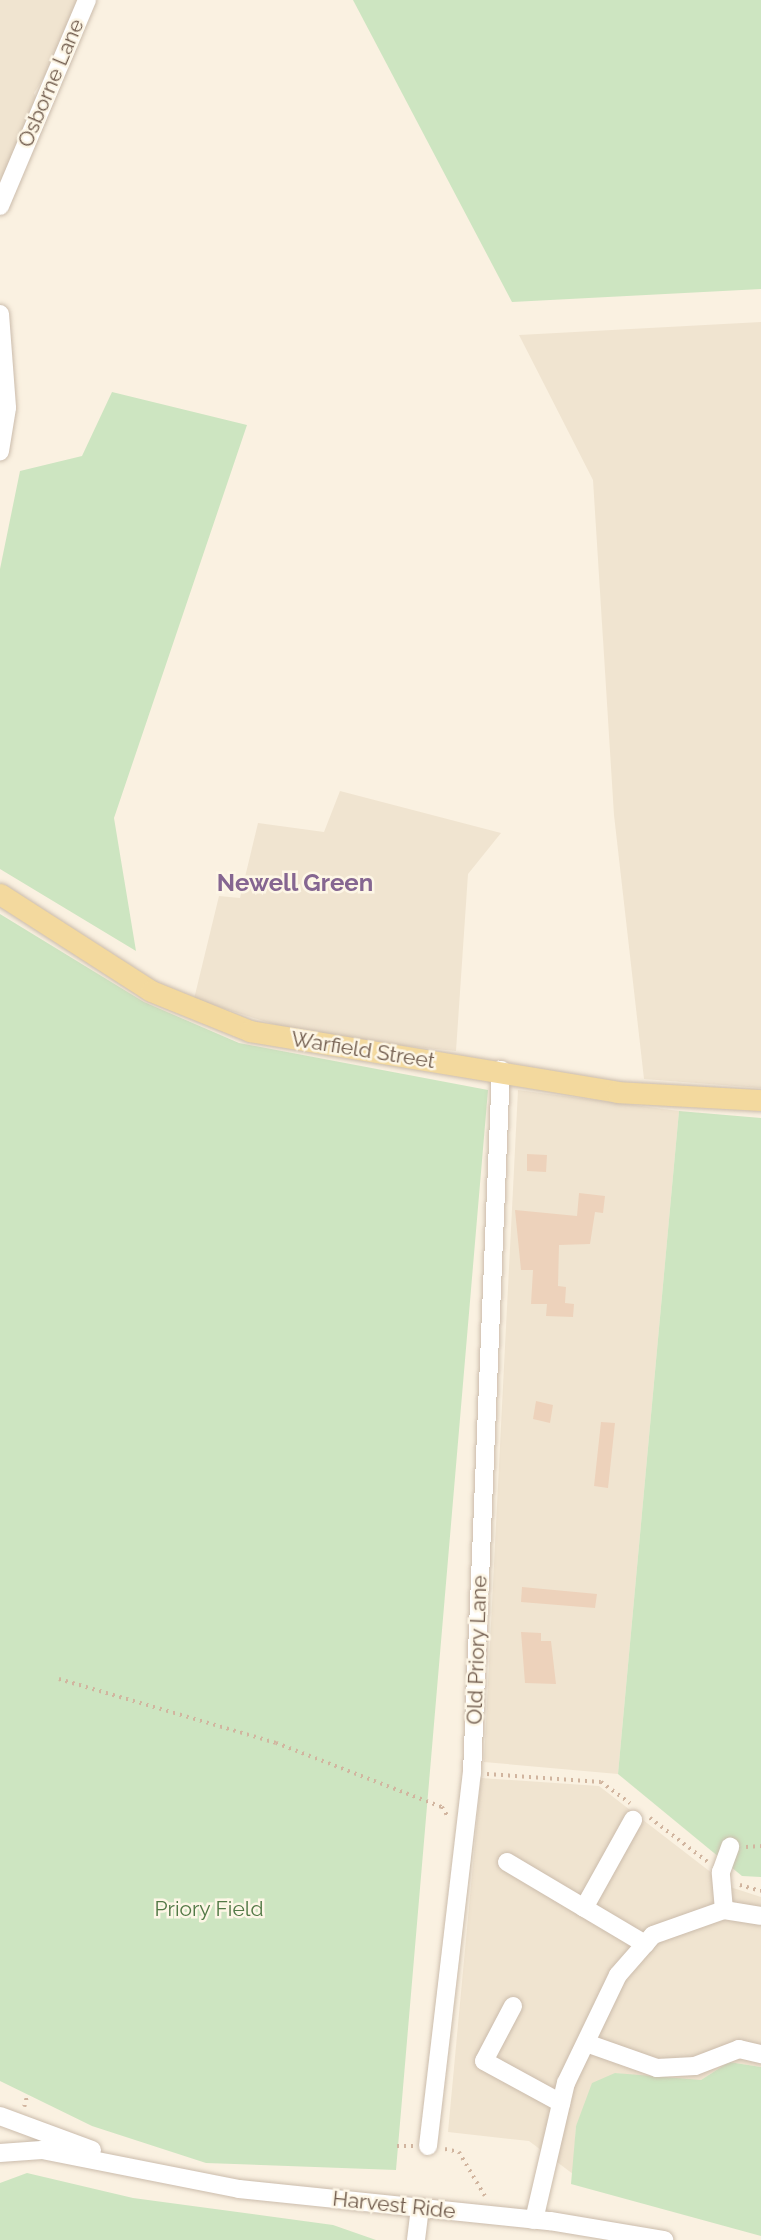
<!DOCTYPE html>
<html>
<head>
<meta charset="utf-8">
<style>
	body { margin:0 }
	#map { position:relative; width:761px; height:2240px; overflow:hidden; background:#faf1e1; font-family:Raleway,sans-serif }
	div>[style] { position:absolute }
	.residential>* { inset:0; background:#f0e4d0 }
	.green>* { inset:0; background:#cde5c1 }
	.building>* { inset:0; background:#edd2bb }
	.path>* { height:3.5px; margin-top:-1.75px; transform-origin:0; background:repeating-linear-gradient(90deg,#d1b59f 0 2px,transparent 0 7px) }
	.roads { filter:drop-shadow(0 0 2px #cbbcac) drop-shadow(0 0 2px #cbbcac) }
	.minor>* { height:18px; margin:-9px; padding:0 9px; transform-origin:9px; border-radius:9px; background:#fff }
	.major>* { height:21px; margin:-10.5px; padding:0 10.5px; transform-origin:10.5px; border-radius:10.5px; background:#f3d99e }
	span { translate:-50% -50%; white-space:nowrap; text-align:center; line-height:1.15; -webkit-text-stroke:5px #fdf6e6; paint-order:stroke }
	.street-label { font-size:21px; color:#6e594a }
	.park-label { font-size:21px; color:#527946 }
	.quarter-label { font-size:24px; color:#856691; font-weight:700 }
</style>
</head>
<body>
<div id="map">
	<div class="residential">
		<div style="clip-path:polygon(0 0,93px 0,34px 93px,39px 104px,0 193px)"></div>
		<div style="clip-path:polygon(761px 322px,761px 1088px,644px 1079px,614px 815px,593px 480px,519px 335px)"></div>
		<div style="clip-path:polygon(340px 791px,501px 833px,468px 874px,456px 1051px,314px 1037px,194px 999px,219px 896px,240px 898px,258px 823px,324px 832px)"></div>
		<div style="clip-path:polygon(518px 1090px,679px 1111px,618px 1774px,484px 1762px)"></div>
		<div style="clip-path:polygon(481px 1778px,599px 1786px,730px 1887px,761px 1897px,761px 2067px,729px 2062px,701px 2080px,671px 2081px,615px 2073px,576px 2126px,573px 2174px,529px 2141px,448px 2132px)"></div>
	</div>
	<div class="green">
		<div style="clip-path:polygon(353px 0,761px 0,761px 289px,512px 302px)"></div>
		<div style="clip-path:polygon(112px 392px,247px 425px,114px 818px,136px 951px,0 869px,0 569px,20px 471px,82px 456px)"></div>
		<div style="clip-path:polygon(0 914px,144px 1002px,239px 1043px,488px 1090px,396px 2170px,206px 2163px,92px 2126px,0 2081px)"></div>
		<div style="clip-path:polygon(679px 1111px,761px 1118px,761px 1877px,742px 1876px,618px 1774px)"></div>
		<div style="clip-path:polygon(729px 2062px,761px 2067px,761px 2236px,571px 2184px,576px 2126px,592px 2083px,615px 2073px,701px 2080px)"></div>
		<div style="clip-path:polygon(27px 2173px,133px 2198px,333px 2225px,376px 2240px,0 2240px,0 2183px)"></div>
	</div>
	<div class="building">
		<div style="clip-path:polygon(527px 1154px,547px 1155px,546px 1172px,527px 1171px)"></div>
		<div style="clip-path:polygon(579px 1193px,605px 1196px,603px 1213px,595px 1212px,590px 1244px,559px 1245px,558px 1286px,566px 1287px,565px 1303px,574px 1304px,573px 1317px,546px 1316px,547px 1304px,531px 1304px,533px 1270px,521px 1270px,515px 1210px,577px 1216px)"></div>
		<div style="clip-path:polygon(536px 1401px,553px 1405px,550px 1423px,533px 1419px)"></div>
		<div style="clip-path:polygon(601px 1422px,615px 1423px,608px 1488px,594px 1486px)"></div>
		<div style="clip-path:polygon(522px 1587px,597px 1594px,595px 1608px,521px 1602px)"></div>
		<div style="clip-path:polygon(521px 1632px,541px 1633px,541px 1641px,551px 1641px,556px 1684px,525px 1683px)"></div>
	</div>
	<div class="path">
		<div style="left:59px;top:1679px;width:226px;rotate:16.4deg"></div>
		<div style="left:276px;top:1743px;width:178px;rotate:21.1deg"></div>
		<div style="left:442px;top:1807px;width:13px;rotate:58deg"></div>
		<div style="left:487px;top:1774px;width:114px;rotate:4deg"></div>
		<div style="left:601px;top:1782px;width:36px;rotate:36deg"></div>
		<div style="left:650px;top:1818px;width:73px;rotate:37.2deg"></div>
		<div style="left:746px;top:1847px;width:15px;rotate:-4deg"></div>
		<div style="left:740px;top:1885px;width:22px;rotate:16deg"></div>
		<div style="left:24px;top:2107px;width:11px;rotate:-75deg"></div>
		<div style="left:397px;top:2146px;width:16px"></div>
		<div style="left:445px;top:2149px;width:14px;rotate:12deg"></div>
		<div style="left:459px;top:2152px;width:51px;rotate:59.4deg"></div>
	</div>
	<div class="roads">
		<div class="minor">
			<div style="left:0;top:206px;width:224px;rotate:-67.1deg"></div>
			<div style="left:0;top:314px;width:94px;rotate:85.7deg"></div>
			<div style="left:7px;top:408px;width:44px;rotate:99.2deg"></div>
			<div style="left:507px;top:1862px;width:161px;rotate:30.7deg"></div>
			<div style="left:584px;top:1908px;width:101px;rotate:-60.9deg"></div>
			<div style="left:724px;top:1910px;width:38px;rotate:-95deg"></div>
			<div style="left:721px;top:1872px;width:27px;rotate:-70deg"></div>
			<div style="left:513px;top:2006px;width:62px;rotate:117.8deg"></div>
			<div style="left:484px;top:2061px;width:88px;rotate:28.6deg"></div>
			<div style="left:589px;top:2044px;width:72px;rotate:19.4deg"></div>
			<div style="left:657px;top:2068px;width:38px;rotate:-3deg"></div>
			<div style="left:695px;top:2066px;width:47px;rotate:-21.1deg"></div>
			<div style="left:739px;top:2049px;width:23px;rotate:13deg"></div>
			<div style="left:0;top:2116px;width:98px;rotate:20.3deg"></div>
			<div style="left:428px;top:2146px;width:376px;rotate:-83.3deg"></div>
			<div style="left:472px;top:1773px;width:704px;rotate:-87.64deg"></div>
			<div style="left:0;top:2153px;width:42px;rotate:-4.1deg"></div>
			<div style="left:42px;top:2150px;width:201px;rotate:11.2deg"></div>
			<div style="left:239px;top:2189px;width:313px;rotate:5.9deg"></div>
			<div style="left:550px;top:2221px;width:116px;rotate:9.5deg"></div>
			<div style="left:534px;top:2220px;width:141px;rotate:-76.9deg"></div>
			<div style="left:566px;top:2083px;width:120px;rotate:-64.3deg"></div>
			<div style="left:618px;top:1975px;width:53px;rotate:-48.8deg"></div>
			<div style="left:653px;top:1935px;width:75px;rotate:-19.4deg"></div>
			<div style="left:724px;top:1910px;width:37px;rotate:9deg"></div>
			<div style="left:416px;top:2240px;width:33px;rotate:-83deg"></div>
		</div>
		<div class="major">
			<div style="left:0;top:894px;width:179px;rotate:32.7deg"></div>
			<div style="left:151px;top:991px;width:107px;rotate:22deg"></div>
			<div style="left:250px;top:1031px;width:372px;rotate:9.4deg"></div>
			<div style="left:617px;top:1092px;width:144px;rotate:3.2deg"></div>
		</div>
	</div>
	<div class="street-label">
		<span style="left:51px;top:83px;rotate:-67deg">Osborne Lane</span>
		<span style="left:363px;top:1050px;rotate:9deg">Warfield Street</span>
		<span style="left:477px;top:1650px;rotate:-88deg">Old Priory Lane</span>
		<span style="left:394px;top:2205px;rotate:6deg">Harvest Ride</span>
	</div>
	<div class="park-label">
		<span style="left:209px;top:1909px">Priory Field</span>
	</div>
	<div class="quarter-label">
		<span style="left:295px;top:883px">Newell Green</span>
	</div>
</div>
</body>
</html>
